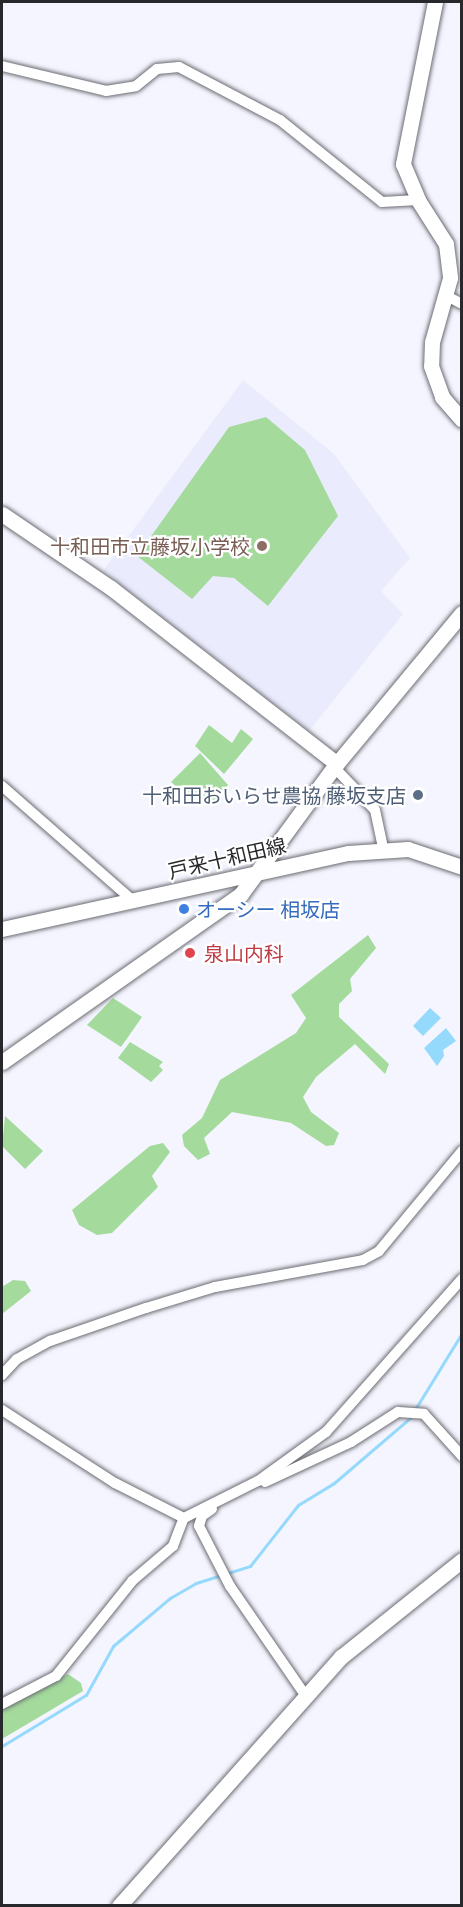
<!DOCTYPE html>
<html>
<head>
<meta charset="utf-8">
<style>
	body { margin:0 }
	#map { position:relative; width:463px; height:1907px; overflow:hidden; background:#f4f5fe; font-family:"Exo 2","Noto Sans JP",sans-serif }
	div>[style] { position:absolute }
	.built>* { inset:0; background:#eaebfc }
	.green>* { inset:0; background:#a4da9c }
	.water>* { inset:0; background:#95d9fc }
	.stream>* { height:3px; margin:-1.5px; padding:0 1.5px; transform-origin:1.5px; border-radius:1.5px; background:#95d9fc }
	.roads { filter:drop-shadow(0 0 2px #6b6c73) drop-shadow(0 0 2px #6b6c73) }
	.street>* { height:10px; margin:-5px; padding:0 5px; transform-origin:5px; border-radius:5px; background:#fff }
	.secondary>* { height:15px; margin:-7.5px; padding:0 7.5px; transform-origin:7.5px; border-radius:7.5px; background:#fff }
	.dots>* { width:16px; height:16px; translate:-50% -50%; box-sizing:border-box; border:3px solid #fff; border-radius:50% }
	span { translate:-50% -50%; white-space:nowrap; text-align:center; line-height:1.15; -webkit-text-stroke:4.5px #fff; paint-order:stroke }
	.education-label { font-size:20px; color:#785e54 }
	.right { translate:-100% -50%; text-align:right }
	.service-label { font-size:20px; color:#4e5e75 }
	.street-label { font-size:20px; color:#27282b }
	.shop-label { font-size:20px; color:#366cbe }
	.left { translate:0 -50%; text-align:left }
	.health-label { font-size:20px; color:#be3a42 }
	.frame { position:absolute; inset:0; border:3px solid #27282b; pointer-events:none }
</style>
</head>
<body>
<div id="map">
	<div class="built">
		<div style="clip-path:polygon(243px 380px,334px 454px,410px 558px,381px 591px,403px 614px,309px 731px,103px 571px)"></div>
	</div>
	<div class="green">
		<div style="clip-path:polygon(266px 417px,305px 450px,338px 516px,268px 606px,234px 578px,213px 576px,192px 599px,137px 556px,229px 427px)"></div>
		<div style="clip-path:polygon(209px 725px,232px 743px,241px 729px,253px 739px,224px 774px,195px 746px)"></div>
		<div style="clip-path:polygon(200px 753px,228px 785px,212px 803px,200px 792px,192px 800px,171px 782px)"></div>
		<div style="clip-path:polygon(368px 935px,376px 948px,350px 979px,352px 991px,339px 1004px,339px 1017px,389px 1064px,385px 1074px,355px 1044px,316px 1077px,303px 1097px,311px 1112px,339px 1133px,334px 1145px,326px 1146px,291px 1123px,232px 1112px,204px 1138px,210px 1154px,198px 1160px,184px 1146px,182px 1135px,202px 1118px,220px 1080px,296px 1033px,306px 1018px,291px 995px)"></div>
		<div style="clip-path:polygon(113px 998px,142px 1017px,121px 1047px,87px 1025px)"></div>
		<div style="clip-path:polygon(130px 1042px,163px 1062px,159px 1066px,163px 1070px,151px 1082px,118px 1058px)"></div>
		<div style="clip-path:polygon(5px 1116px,43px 1151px,25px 1169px,2px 1146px)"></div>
		<div style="clip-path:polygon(163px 1143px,170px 1152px,152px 1176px,158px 1187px,112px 1233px,97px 1235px,79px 1225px,72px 1210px,150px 1146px)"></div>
		<div style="clip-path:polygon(13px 1280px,25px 1281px,31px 1291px,2px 1314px,2px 1287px)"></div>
		<div style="clip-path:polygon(68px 1674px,81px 1683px,83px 1691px,2px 1739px,2px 1710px)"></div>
	</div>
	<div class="water">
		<div style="clip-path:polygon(430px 1008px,441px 1018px,423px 1036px,413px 1026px)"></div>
		<div style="clip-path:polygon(446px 1028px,456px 1041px,443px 1050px,444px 1056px,437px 1066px,424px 1048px)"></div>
	</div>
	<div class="stream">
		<div style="left:414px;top:1411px;width:92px;rotate:-58.4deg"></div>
		<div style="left:2px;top:1746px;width:98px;rotate:-31.3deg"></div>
		<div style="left:86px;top:1695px;width:56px;rotate:-61.1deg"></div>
		<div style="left:113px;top:1646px;width:75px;rotate:-40.1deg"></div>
		<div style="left:170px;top:1598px;width:30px;rotate:-30deg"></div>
		<div style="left:196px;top:1583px;width:57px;rotate:-17.5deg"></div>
		<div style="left:250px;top:1566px;width:78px;rotate:-51.8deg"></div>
		<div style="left:298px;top:1505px;width:42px;rotate:-31.4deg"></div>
		<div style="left:334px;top:1483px;width:101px;rotate:-40.6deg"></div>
	</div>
	<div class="roads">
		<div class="street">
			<div style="left:2px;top:66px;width:107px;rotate:13.5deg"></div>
			<div style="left:106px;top:91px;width:30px;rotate:-9deg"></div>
			<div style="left:136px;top:86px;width:27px;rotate:-39deg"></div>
			<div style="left:157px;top:69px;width:22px;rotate:-5deg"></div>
			<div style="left:179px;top:67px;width:114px;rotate:27.7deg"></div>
			<div style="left:280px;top:120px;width:131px;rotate:38.8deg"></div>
			<div style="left:382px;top:202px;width:36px;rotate:-3deg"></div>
			<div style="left:447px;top:296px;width:17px;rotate:28deg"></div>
			<div style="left:334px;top:767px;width:59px;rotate:46.4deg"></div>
			<div style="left:375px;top:810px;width:39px;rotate:78deg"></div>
			<div style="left:2px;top:786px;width:173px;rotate:41.2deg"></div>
			<div style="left:2px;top:1375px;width:22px;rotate:-47deg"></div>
			<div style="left:17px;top:1359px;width:38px;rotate:-29deg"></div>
			<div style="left:50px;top:1341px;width:102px;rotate:-19deg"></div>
			<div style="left:146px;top:1308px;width:72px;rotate:-16.9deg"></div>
			<div style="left:215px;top:1287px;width:150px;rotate:-10.3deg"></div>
			<div style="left:363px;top:1260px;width:18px;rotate:-29deg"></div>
			<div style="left:379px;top:1251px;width:130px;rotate:-50.3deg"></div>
			<div style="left:2px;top:1410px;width:135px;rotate:32.9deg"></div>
			<div style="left:115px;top:1483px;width:77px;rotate:26.9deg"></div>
			<div style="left:184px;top:1518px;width:83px;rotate:-26.6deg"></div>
			<div style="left:258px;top:1481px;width:84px;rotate:-35.8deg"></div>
			<div style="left:326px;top:1432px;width:205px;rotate:-48.4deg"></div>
			<div style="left:265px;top:1482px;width:95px;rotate:-24.9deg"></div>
			<div style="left:351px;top:1442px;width:56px;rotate:-32.6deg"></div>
			<div style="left:398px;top:1412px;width:26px;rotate:4deg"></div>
			<div style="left:424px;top:1414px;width:57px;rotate:47.9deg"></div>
			<div style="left:212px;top:1509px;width:12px;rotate:145deg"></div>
			<div style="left:202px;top:1516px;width:10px;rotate:107deg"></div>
			<div style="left:199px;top:1526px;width:68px;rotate:62.7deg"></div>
			<div style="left:230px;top:1586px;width:134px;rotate:55.4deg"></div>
			<div style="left:2px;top:1704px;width:61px;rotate:-27.4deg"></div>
			<div style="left:56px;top:1676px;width:122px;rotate:-51.3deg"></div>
			<div style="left:132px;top:1581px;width:54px;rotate:-40.5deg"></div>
			<div style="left:173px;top:1546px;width:30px;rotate:-69deg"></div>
		</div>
		<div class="secondary">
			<div style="left:435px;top:2px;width:165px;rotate:101.2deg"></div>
			<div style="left:403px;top:164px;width:39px;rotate:67deg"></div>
			<div style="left:418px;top:200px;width:52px;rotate:57.5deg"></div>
			<div style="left:446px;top:244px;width:34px;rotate:83deg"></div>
			<div style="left:450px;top:278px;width:66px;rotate:105.7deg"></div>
			<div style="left:432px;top:342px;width:24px;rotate:92deg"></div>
			<div style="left:431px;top:366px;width:33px;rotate:70deg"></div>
			<div style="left:442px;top:397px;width:30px;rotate:49deg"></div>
			<div style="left:2px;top:514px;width:132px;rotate:34.2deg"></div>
			<div style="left:111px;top:588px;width:286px;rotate:37.9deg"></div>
			<div style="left:2px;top:929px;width:354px;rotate:-12.4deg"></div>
			<div style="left:348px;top:853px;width:60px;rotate:-3.8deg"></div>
			<div style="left:408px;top:849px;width:57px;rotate:18.4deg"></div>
			<div style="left:2px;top:1062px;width:292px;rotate:-35.1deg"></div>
			<div style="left:241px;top:894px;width:157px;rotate:-53.8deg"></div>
			<div style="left:334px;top:767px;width:200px;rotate:-50.3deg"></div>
			<div style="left:119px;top:1906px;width:334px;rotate:-48.3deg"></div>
			<div style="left:341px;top:1657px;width:155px;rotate:-38.7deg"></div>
		</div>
	</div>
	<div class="dots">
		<div style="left:262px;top:546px;background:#8d6e63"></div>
		<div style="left:418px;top:795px;background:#5c6f8a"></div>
		<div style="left:184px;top:909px;background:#3f7fe0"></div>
		<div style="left:190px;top:953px;background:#e0444e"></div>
	</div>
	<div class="education-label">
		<span class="right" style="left:250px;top:546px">十和田市立藤坂小学校</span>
	</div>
	<div class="service-label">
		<span class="right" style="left:406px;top:795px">十和田おいらせ農協 藤坂支店</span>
	</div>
	<div class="street-label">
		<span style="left:227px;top:858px;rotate:-13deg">戸来十和田線</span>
	</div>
	<div class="shop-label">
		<span class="left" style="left:196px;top:909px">オーシー 相坂店</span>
	</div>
	<div class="health-label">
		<span class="left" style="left:204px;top:953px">泉山内科</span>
	</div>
	<div class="frame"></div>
</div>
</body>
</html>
